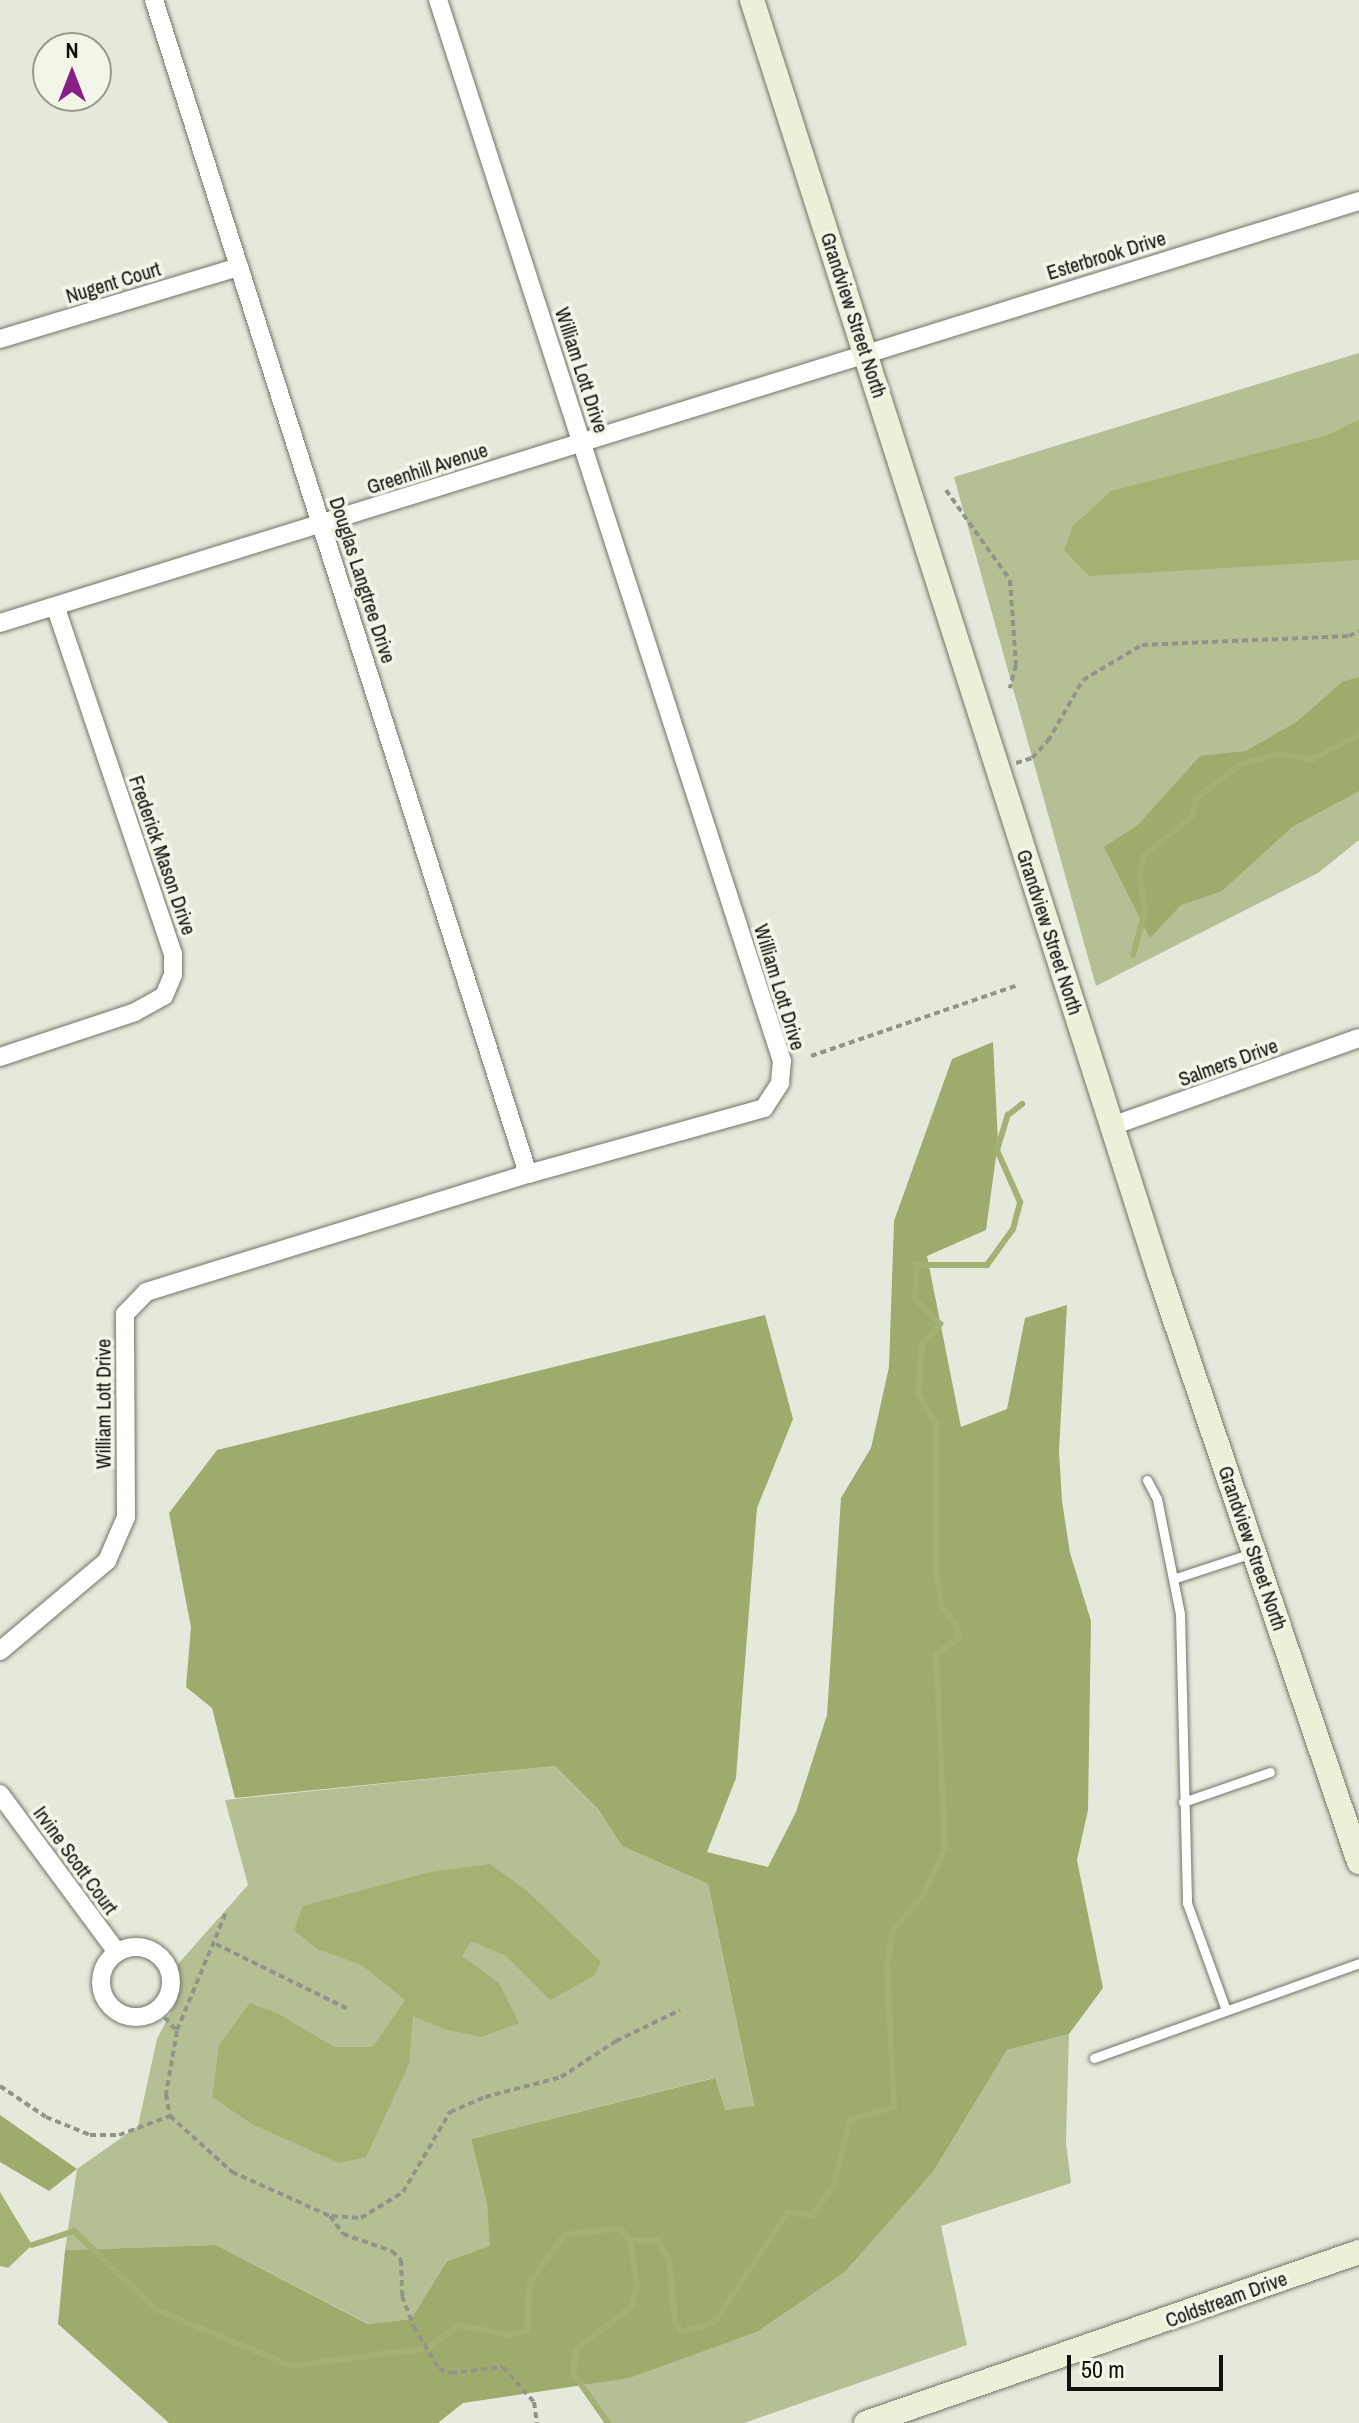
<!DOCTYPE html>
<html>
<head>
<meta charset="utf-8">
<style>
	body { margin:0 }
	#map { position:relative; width:1359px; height:2423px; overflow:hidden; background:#e5e9db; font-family:"Archivo Narrow",sans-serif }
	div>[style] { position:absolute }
	.green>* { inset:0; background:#b4bf93 }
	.forest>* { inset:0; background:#9dab6d }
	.water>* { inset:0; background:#a3b273 }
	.stream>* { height:6px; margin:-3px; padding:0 3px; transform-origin:3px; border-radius:3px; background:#a3b273 }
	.path>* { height:4px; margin-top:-2px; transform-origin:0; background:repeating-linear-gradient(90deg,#92948a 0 6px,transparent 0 10px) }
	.roads { filter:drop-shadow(0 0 2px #717568) drop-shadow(0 0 2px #717568) }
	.lane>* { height:9px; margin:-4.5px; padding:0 4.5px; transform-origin:4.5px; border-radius:4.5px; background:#fff }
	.street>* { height:18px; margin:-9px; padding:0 9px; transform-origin:9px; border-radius:9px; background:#fff }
	.street>.ring { margin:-9px; padding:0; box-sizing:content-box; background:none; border:18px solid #fff; border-radius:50% }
	.secondary>* { height:24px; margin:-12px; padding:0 12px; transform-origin:12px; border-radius:12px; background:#ebf1d9 }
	span { translate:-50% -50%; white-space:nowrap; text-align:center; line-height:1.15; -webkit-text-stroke:7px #f2f6e8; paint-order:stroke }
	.street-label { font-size:20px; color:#10110c }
	.north { position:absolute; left:32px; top:32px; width:80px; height:80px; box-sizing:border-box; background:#f2f6e8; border:2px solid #989a90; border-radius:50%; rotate:0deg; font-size:22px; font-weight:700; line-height:32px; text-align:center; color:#10110c }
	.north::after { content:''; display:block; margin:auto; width:28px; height:36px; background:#881f85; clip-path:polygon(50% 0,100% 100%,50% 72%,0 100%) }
	.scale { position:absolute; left:1067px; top:2355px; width:156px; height:36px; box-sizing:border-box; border:4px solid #10110c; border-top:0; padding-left:10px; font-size:24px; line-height:28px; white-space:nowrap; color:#10110c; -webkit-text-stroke:6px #f2f6e8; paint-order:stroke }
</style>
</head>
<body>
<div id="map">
	<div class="green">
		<div style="clip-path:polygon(1359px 353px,1359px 840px,1318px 873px,1096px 986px,954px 477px)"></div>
		<div style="clip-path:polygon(555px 1766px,598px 1809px,622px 1846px,708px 1884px,754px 2107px,724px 2110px,714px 2078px,471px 2139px,487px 2204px,491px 2246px,447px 2261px,411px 2319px,369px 2324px,216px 2245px,65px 2250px,77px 2169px,138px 2126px,157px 2039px,175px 2004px,178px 1964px,248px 1885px,225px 1800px)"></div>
		<div style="clip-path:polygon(1069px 2034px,1066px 2143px,1071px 2183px,941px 2226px,967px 2345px,744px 2423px,608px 2423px,582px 2385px,630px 2378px,757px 2332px,845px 2272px,933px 2172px,1007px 2050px)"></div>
	</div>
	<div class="forest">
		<div style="clip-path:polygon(1359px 677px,1359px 791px,1292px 827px,1222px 891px,1181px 905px,1150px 938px,1104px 847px,1138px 825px,1200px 756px,1246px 751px,1298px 721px,1342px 682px)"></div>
		<div style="clip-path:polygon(993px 1042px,998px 1142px,986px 1230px,927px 1256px,961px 1427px,1007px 1409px,1025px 1318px,1067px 1305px,1059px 1451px,1062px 1501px,1070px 1553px,1091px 1621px,1088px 1810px,1077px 1860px,1103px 1988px,1069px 2034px,1007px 2050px,933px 2172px,845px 2272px,757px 2332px,630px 2378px,463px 2403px,438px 2423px,169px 2423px,58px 2324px,65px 2250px,216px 2245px,368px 2324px,411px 2319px,447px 2261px,490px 2246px,487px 2204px,471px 2139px,715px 2078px,725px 2110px,754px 2106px,708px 1884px,622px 1846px,598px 1809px,555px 1766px,235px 1798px,212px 1708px,186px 1687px,191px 1627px,169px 1513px,217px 1450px,765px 1315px,793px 1419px,757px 1508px,736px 1778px,707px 1852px,768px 1867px,796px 1812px,827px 1715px,841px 1498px,871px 1448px,889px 1367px,894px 1221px,952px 1059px)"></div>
		<div style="clip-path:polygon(0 2115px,77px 2169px,49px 2191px,0 2162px)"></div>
	</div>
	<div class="water">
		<div style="clip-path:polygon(1359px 420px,1359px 560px,1089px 576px,1064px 550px,1073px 526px,1111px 491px,1328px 435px)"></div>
		<div style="clip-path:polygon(490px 1864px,528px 1892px,601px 1962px,594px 1976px,550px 2000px,506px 1956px,471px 1941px,462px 1956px,499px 1983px,519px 2023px,481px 2037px,444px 2029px,413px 2016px,409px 2064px,366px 2157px,339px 2163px,252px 2124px,212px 2097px,219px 2045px,250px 2003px,277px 2013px,334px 2047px,373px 2047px,405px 2000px,362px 1965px,317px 1949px,294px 1930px,303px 1906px,430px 1872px)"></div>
		<div style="clip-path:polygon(0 2192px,32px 2245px,8px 2268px,0 2266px)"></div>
	</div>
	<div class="stream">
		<div style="left:1133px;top:955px;width:46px;rotate:-74.7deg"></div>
		<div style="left:1145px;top:911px;width:36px;rotate:-98deg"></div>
		<div style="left:1140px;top:875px;width:19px;rotate:-78deg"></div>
		<div style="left:1144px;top:856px;width:62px;rotate:-39.8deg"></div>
		<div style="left:1192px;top:816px;width:18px;rotate:-77deg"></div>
		<div style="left:1196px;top:798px;width:59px;rotate:-36.7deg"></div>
		<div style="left:1243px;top:763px;width:38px;rotate:-14deg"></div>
		<div style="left:1280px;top:754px;width:33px;rotate:9deg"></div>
		<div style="left:1313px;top:759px;width:52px;rotate:-27.6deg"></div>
		<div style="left:630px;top:2240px;width:28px;rotate:2deg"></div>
		<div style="left:658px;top:2241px;width:21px;rotate:59deg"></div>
		<div style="left:669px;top:2259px;width:62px;rotate:84.5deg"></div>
		<div style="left:675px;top:2321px;width:13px;rotate:61deg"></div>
		<div style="left:681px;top:2332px;width:35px;rotate:-16deg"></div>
		<div style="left:715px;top:2322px;width:132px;rotate:-56.4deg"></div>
		<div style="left:788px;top:2212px;width:25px;rotate:7deg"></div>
		<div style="left:813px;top:2215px;width:35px;rotate:-55deg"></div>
		<div style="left:833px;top:2186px;width:68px;rotate:-75.6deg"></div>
		<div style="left:850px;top:2120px;width:46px;rotate:-16.5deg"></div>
		<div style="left:894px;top:2107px;width:141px;rotate:-92.8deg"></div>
		<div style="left:887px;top:1966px;width:36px;rotate:-81deg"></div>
		<div style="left:893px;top:1930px;width:48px;rotate:-49.3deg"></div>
		<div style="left:924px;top:1894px;width:50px;rotate:-65deg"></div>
		<div style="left:945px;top:1849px;width:195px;rotate:-92.6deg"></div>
		<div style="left:936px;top:1654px;width:28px;rotate:-35deg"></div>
		<div style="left:959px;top:1638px;width:13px;rotate:-103deg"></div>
		<div style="left:956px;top:1625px;width:22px;rotate:-129deg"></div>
		<div style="left:942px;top:1608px;width:39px;rotate:-99deg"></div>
		<div style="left:936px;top:1569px;width:145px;rotate:-90deg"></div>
		<div style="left:936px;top:1424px;width:35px;rotate:-121deg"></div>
		<div style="left:918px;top:1394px;width:49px;rotate:-85.3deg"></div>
		<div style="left:922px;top:1345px;width:28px;rotate:-49deg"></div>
		<div style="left:940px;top:1324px;width:35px;rotate:-135deg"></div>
		<div style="left:915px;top:1299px;width:34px;rotate:-87deg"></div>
		<div style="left:917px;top:1265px;width:70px"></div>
		<div style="left:987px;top:1265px;width:44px;rotate:-54.2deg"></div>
		<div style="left:1013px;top:1229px;width:28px;rotate:-75deg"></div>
		<div style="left:1020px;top:1202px;width:57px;rotate:-113.9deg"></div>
		<div style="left:997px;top:1150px;width:37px;rotate:-73deg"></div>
		<div style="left:1008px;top:1115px;width:18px;rotate:-38deg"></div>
		<div style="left:32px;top:2245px;width:44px;rotate:-18.4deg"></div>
		<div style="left:74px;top:2231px;width:112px;rotate:43.9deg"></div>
		<div style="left:155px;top:2309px;width:147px;rotate:22.7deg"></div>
		<div style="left:291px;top:2366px;width:138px;rotate:-7.5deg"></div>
		<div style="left:428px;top:2348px;width:39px;rotate:-37deg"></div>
		<div style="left:459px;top:2325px;width:52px;rotate:11.1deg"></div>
		<div style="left:510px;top:2335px;width:18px;rotate:-16deg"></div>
		<div style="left:527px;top:2330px;width:47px;rotate:-86.3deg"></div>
		<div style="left:530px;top:2283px;width:59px;rotate:-54.7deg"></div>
		<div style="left:564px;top:2235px;width:56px;rotate:-7.1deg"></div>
		<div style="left:620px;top:2228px;width:16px;rotate:50deg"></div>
		<div style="left:630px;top:2240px;width:47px;rotate:81.3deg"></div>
		<div style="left:637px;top:2286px;width:22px;rotate:106deg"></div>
		<div style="left:631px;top:2307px;width:69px;rotate:142.6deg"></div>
		<div style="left:576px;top:2349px;width:24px;rotate:97deg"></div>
		<div style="left:573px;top:2373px;width:61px;rotate:55deg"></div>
	</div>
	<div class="path">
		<div style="left:946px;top:490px;width:110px;rotate:54.6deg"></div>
		<div style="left:1010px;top:580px;width:85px;rotate:86deg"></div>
		<div style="left:1016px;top:665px;width:24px;rotate:105deg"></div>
		<div style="left:1016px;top:763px;width:17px;rotate:-17deg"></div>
		<div style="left:1032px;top:758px;width:23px;rotate:-47deg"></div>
		<div style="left:1048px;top:741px;width:70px;rotate:-60.2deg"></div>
		<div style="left:1083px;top:680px;width:69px;rotate:-30.7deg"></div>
		<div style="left:1142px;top:645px;width:207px;rotate:-2.5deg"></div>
		<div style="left:1349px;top:636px;width:11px;rotate:-27deg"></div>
		<div style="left:811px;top:1056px;width:217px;rotate:-18.9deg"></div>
		<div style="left:216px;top:1944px;width:147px;rotate:26.2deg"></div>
		<div style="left:158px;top:2010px;width:28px;rotate:48deg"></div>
		<div style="left:177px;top:2031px;width:64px;rotate:99.9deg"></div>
		<div style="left:166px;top:2094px;width:22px;rotate:80deg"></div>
		<div style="left:170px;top:2116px;width:84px;rotate:42.1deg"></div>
		<div style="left:232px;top:2172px;width:107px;rotate:24.2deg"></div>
		<div style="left:330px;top:2216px;width:22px;rotate:54deg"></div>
		<div style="left:343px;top:2234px;width:52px;rotate:19.1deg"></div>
		<div style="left:392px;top:2251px;width:13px;rotate:45deg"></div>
		<div style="left:401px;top:2260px;width:36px;rotate:88deg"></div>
		<div style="left:402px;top:2296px;width:33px;rotate:69deg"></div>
		<div style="left:414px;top:2327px;width:49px;rotate:59.2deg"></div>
		<div style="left:439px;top:2369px;width:13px;rotate:18deg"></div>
		<div style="left:451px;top:2373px;width:52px;rotate:-6.6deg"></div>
		<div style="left:503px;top:2367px;width:47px;rotate:48.5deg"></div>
		<div style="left:534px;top:2402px;width:21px;rotate:82deg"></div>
		<div style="left:177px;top:2030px;width:130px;rotate:-67.4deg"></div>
		<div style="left:0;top:2086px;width:55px;rotate:34deg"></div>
		<div style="left:46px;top:2117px;width:48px;rotate:22.2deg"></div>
		<div style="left:90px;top:2135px;width:29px"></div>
		<div style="left:119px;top:2135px;width:54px;rotate:-20.4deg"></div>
		<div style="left:332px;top:2216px;width:29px;rotate:4deg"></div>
		<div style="left:361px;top:2218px;width:49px;rotate:-31.8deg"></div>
		<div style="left:403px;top:2192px;width:93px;rotate:-59.6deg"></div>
		<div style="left:450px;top:2112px;width:38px;rotate:-23deg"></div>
		<div style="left:485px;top:2097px;width:79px;rotate:-14.7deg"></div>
		<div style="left:561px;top:2077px;width:66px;rotate:-33.2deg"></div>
		<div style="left:616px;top:2041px;width:71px;rotate:-25.8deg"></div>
	</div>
	<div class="roads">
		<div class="lane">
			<div style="left:1147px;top:1480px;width:21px;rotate:62deg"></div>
			<div style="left:1157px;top:1499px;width:117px;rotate:78.7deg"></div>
			<div style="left:1180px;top:1614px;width:289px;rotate:88.6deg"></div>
			<div style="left:1187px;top:1903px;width:114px;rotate:70deg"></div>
			<div style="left:1176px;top:1578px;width:80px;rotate:-18.2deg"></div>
			<div style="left:1183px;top:1802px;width:92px;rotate:-19deg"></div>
			<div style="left:1094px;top:2058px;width:282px;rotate:-19.7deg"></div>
		</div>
		<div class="street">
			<div style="left:154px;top:0;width:1232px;rotate:72.33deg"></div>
			<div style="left:0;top:339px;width:250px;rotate:-16.8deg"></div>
			<div style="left:0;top:623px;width:1423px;rotate:-17.25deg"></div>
			<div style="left:0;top:1057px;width:142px;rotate:-18.4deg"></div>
			<div style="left:135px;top:1012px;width:33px;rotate:-29deg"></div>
			<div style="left:164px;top:996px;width:23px;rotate:-67deg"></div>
			<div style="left:173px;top:975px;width:21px;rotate:-90deg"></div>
			<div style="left:173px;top:954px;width:365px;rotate:-108.7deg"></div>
			<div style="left:1112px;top:1126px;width:262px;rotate:-19.6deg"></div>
			<div style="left:0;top:1651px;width:140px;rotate:-40.1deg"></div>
			<div style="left:107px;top:1561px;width:48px;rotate:-66.6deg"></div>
			<div style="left:126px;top:1517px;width:203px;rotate:-90.3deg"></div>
			<div style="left:125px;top:1314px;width:30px;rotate:-46deg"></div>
			<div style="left:146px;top:1292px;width:400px;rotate:-17.2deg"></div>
			<div style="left:528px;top:1174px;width:245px;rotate:-15.6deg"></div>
			<div style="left:764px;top:1108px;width:30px;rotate:-57deg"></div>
			<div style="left:780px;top:1083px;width:22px;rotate:-85deg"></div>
			<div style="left:782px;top:1061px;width:1115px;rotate:-107.96deg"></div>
			<div style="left:0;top:1794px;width:197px;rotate:53.5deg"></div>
			<div class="ring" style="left:101px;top:1947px;width:52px;height:52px"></div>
		</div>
		<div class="secondary">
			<div style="left:752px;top:0;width:1340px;rotate:72.27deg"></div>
			<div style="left:1160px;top:1276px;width:619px;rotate:71.24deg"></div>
			<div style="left:866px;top:2423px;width:522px;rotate:-19.13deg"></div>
		</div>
	</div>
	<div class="street-label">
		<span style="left:1106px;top:255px;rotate:-17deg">Esterbrook Drive</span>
		<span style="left:113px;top:282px;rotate:-17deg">Nugent Court</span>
		<span style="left:854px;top:315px;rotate:72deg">Grandview Street North</span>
		<span style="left:582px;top:370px;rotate:72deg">William Lott Drive</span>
		<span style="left:427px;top:468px;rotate:-18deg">Greenhill Avenue</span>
		<span style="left:363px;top:580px;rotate:72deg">Douglas Langtree Drive</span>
		<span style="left:163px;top:855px;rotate:71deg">Frederick Mason Drive</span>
		<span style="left:1050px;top:932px;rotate:72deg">Grandview Street North</span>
		<span style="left:780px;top:987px;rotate:73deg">William Lott Drive</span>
		<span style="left:1228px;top:1062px;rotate:-20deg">Salmers Drive</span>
		<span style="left:103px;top:1404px;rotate:-90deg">William Lott Drive</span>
		<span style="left:1253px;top:1548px;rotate:71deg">Grandview Street North</span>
		<span style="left:76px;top:1860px;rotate:54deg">Irvine Scott Court</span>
		<span style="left:1226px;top:2299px;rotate:-20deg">Coldstream Drive</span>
	</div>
	<div class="north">N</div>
	<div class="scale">50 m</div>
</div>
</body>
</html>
